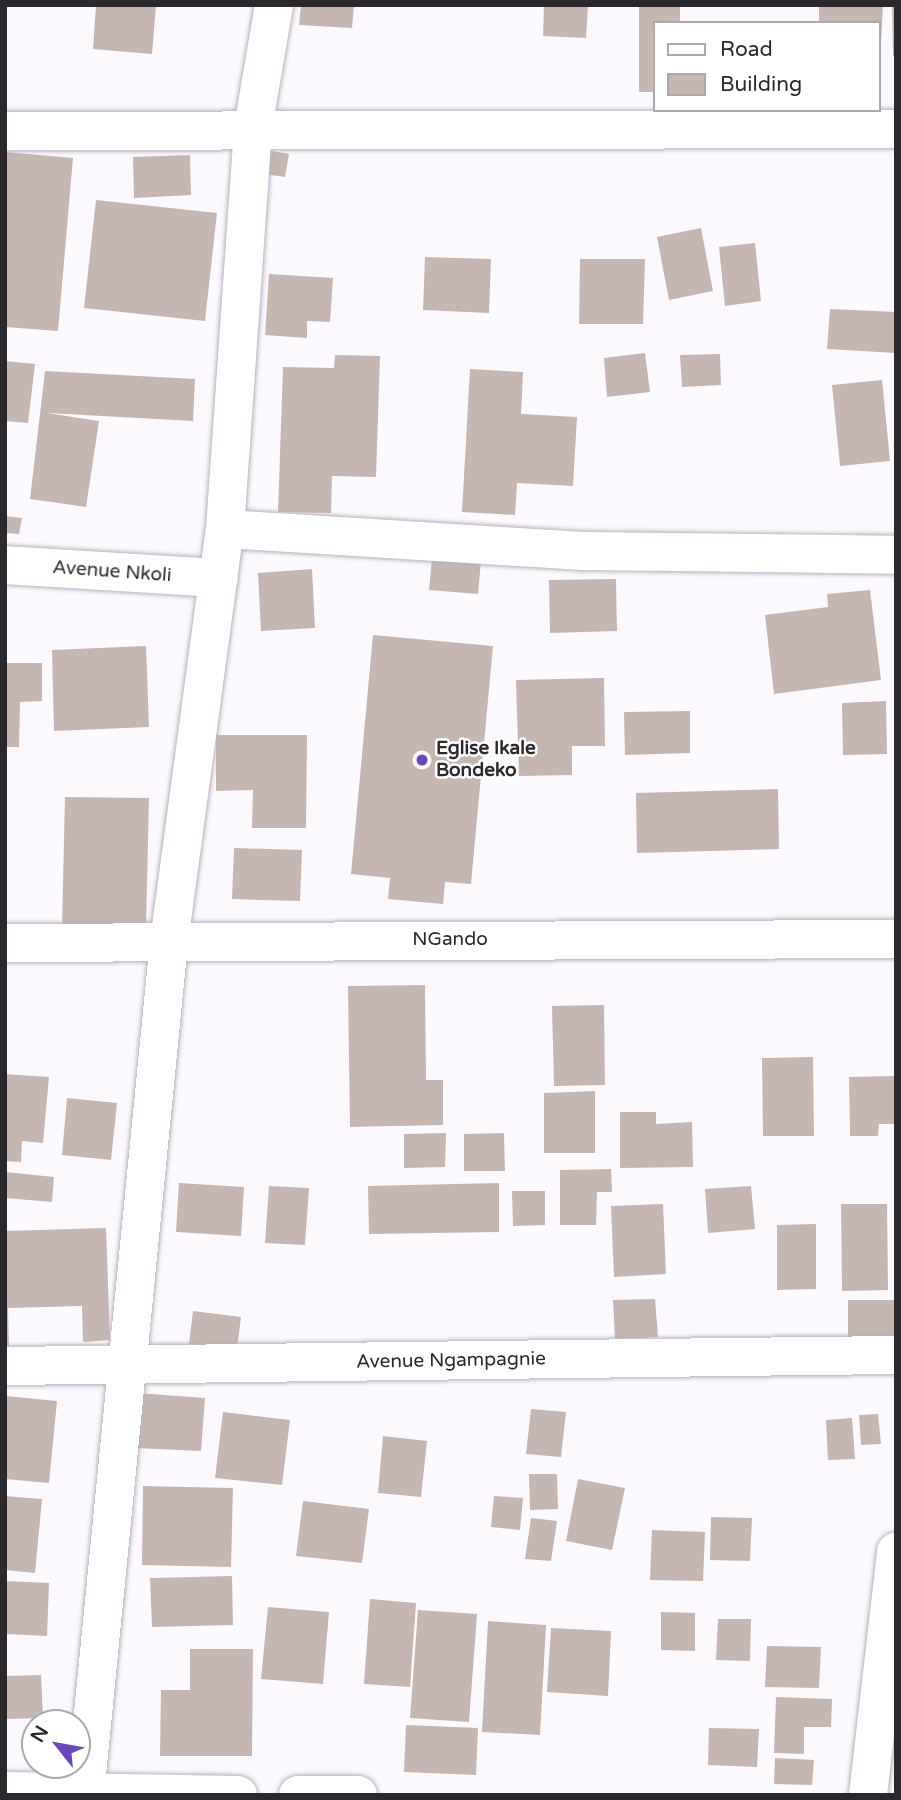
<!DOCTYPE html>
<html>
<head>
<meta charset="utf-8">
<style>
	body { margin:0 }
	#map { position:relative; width:901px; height:1800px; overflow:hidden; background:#fbf9fd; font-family:"Varela Round",sans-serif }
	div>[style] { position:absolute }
	.building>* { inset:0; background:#c5b6b2 }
	.roads { filter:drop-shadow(0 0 2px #b9b2bd) drop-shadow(0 0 2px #b9b2bd) }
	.street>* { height:38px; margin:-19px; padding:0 19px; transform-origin:19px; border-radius:19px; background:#fff }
	.dots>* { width:19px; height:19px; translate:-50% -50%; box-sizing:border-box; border:4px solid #fff; border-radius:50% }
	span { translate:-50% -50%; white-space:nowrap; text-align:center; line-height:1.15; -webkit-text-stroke:5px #fff; paint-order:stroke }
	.street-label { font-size:19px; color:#2c292e }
	.poi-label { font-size:19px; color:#2c292e; font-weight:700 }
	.left { translate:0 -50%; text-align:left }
	.frame { position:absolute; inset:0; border:7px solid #2c292e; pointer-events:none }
	.legend { position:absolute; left:653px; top:21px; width:228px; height:91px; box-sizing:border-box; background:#fff; border:2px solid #aba9ab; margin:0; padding:9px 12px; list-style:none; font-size:21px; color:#2c292e }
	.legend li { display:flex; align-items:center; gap:14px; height:35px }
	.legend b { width:35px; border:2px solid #aba9ab }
	.north { position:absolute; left:21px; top:1709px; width:70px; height:70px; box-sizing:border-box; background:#fff; border:2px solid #aba9ab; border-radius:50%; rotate:301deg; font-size:19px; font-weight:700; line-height:28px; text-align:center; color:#2c292e }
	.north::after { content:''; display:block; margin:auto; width:24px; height:32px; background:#6a47c0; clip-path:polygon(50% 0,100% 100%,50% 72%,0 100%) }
</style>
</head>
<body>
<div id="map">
	<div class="building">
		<div style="clip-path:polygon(96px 5px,156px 5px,152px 54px,93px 49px)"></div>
		<div style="clip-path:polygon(301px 5px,354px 5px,352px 28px,299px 25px)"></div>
		<div style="clip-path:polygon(544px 5px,588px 5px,586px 38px,543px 36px)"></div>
		<div style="clip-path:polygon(639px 5px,680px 5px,680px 23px,654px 23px,654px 92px,639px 92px)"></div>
		<div style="clip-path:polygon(819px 5px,883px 5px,880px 62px,878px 23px,819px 23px)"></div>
		<div style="clip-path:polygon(892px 5px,896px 5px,896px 56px,893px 56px)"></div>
		<div style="clip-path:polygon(261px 149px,289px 154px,285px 177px,257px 173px)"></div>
		<div style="clip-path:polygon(5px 152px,73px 158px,58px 331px,5px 327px)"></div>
		<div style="clip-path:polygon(190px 155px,191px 195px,134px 198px,133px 157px)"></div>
		<div style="clip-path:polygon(96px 200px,217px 213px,205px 321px,84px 308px)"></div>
		<div style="clip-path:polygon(701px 228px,713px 291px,669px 300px,657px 237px)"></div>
		<div style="clip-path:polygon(755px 243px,761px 301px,725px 306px,719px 247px)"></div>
		<div style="clip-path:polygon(425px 257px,491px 259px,489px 313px,423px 310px)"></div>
		<div style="clip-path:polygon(580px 259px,645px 259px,643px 324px,579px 324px)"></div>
		<div style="clip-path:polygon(269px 274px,333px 278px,330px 322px,307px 321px,307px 338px,265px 335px)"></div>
		<div style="clip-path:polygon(830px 309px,896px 312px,896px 353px,827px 349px)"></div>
		<div style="clip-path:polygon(645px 353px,650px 392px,607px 397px,604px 358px)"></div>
		<div style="clip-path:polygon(720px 354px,721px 385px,682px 387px,680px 355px)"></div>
		<div style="clip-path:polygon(335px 355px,380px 356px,376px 477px,332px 476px,331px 513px,278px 512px,283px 367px,334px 368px)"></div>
		<div style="clip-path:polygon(5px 361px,35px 364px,28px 423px,5px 421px)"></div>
		<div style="clip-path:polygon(470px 369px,523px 372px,521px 414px,577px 417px,573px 486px,517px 483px,515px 515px,462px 512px)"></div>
		<div style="clip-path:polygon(45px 371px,195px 379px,193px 421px,47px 413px,99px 421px,86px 507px,30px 499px)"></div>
		<div style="clip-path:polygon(882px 380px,890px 461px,840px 466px,832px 385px)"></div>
		<div style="clip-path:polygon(5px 516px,22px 518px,19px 534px,5px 533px)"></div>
		<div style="clip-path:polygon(432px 558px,481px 561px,478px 594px,429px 590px)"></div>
		<div style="clip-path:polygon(312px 569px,315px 628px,261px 631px,258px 573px)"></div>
		<div style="clip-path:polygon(616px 579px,617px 631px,550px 633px,549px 580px)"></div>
		<div style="clip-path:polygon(870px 590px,881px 680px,774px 694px,765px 615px,828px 607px,827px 594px)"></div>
		<div style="clip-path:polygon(373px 635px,493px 646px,471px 884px,445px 882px,443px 904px,388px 899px,390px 878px,351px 874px)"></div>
		<div style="clip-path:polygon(146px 646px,149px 727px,54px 731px,52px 650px)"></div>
		<div style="clip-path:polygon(5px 663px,42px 663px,42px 701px,20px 702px,19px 747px,5px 747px)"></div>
		<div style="clip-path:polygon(604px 678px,605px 746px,572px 746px,572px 775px,519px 776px,516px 680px)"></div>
		<div style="clip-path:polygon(886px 701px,887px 754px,843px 755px,842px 703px)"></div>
		<div style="clip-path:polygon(690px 711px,690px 753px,625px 755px,624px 712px)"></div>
		<div style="clip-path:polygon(216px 735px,307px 735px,306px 828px,252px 828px,253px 790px,216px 791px)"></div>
		<div style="clip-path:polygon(778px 789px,779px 849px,637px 853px,636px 793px)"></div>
		<div style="clip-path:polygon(65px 797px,149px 798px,146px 926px,62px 925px)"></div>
		<div style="clip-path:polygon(234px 848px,302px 850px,300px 901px,232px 899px)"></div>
		<div style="clip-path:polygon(425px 985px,426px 1080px,443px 1080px,443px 1125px,350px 1127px,348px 986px)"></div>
		<div style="clip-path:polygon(604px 1005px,605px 1085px,554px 1086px,552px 1006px)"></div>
		<div style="clip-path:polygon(813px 1057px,814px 1136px,763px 1136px,762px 1058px)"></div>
		<div style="clip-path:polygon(5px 1074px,49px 1077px,43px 1143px,22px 1141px,21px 1162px,5px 1161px)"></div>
		<div style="clip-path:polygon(896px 1076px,896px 1124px,879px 1124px,878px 1136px,850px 1136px,849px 1077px)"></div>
		<div style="clip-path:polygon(595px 1091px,595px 1153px,544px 1153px,544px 1093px)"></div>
		<div style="clip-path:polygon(67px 1098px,117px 1103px,111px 1160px,62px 1155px)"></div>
		<div style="clip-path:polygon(620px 1112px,656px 1112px,656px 1124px,692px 1122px,693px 1167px,620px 1168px)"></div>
		<div style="clip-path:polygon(446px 1133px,445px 1167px,404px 1168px,404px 1134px)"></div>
		<div style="clip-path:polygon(504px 1133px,505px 1171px,464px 1171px,464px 1134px)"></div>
		<div style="clip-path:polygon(611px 1169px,612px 1192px,597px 1192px,596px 1225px,560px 1225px,560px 1170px)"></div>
		<div style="clip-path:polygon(5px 1172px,54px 1177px,52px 1202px,5px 1198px)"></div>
		<div style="clip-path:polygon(179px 1183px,244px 1187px,241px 1236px,176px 1232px)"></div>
		<div style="clip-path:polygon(499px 1183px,499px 1232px,369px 1234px,368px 1186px)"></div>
		<div style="clip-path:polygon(269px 1186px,309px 1188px,305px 1245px,265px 1243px)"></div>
		<div style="clip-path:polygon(751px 1186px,755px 1229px,708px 1233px,705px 1189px)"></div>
		<div style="clip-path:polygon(512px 1191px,545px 1191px,545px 1225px,513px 1226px)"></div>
		<div style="clip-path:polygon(663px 1204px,666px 1274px,614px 1277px,611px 1206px)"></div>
		<div style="clip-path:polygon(841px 1204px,887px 1204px,888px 1290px,842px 1291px)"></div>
		<div style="clip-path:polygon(816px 1224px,816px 1289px,777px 1290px,777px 1225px)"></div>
		<div style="clip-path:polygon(106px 1228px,110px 1340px,83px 1342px,82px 1306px,8px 1308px,9px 1346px,5px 1346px,5px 1231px)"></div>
		<div style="clip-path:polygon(655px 1299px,658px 1337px,615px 1339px,613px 1300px)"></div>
		<div style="clip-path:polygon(848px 1300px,894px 1300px,895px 1337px,848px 1338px)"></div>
		<div style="clip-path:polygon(193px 1311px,241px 1317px,237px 1349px,189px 1344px)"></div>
		<div style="clip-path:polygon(137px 1393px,205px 1398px,201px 1451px,134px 1448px)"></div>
		<div style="clip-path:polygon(5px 1396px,57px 1401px,49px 1483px,5px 1479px)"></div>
		<div style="clip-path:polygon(531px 1409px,566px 1412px,561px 1457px,526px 1454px)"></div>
		<div style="clip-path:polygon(223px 1412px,290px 1420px,282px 1485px,215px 1478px)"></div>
		<div style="clip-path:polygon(878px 1414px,881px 1444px,861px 1445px,859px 1415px)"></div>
		<div style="clip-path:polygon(852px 1418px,855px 1459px,828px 1460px,826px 1420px)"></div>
		<div style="clip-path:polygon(383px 1436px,427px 1441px,421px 1497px,378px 1493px)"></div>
		<div style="clip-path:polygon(529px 1474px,557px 1474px,558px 1509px,530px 1510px)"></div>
		<div style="clip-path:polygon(578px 1479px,625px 1488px,612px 1550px,566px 1541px)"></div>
		<div style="clip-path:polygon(143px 1486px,233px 1488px,231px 1567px,142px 1565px)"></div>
		<div style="clip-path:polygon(5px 1496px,42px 1499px,35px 1573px,5px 1570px)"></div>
		<div style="clip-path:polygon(494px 1496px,523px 1498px,520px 1530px,491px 1527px)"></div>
		<div style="clip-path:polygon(303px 1501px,369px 1509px,362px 1563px,296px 1556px)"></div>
		<div style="clip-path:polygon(711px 1517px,752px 1518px,750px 1561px,710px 1560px)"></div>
		<div style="clip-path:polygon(531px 1518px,557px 1521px,551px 1561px,525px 1559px)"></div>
		<div style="clip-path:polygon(652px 1530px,705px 1532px,703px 1581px,650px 1580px)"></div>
		<div style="clip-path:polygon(232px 1576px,233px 1625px,152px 1627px,150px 1578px)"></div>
		<div style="clip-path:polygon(5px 1581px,49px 1583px,47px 1636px,5px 1634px)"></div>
		<div style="clip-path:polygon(370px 1599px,416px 1603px,410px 1687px,364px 1684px)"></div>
		<div style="clip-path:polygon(268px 1607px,329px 1612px,323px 1684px,261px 1679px)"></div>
		<div style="clip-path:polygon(418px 1610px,477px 1614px,469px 1722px,410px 1718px)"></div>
		<div style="clip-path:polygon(661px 1612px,695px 1613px,695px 1651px,661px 1650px)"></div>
		<div style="clip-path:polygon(718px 1619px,751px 1619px,750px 1661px,716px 1660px)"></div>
		<div style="clip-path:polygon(488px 1621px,546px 1625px,540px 1735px,482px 1732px)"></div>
		<div style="clip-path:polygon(551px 1628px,611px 1631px,608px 1696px,547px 1692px)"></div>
		<div style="clip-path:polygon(767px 1646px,821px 1647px,819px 1688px,765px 1687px)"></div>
		<div style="clip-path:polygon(190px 1649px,253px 1649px,252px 1756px,160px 1756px,161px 1690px,190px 1690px)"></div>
		<div style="clip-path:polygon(41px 1675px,43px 1718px,5px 1719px,5px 1676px)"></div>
		<div style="clip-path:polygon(776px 1697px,832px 1699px,831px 1727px,804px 1727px,804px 1754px,774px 1753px)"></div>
		<div style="clip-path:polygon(406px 1725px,478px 1728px,476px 1775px,404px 1772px)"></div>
		<div style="clip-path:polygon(709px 1728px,759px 1729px,757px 1767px,708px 1765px)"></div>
		<div style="clip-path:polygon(775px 1758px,814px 1760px,812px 1785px,774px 1784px)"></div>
	</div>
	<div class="roads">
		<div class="street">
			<div style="left:5px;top:131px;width:891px;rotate:-0.13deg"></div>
			<div style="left:225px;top:529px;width:363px;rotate:3.5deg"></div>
			<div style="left:587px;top:551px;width:309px;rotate:0.7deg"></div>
			<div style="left:5px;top:565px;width:214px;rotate:3.5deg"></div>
			<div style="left:5px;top:943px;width:891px;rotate:-0.26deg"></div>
			<div style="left:5px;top:1366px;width:891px;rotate:-0.71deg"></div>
			<div style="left:5px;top:1791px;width:233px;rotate:1deg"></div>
			<div style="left:85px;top:1795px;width:857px;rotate:-84.38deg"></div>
			<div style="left:169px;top:942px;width:417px;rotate:-82.3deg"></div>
			<div style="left:225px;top:529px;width:402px;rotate:-86deg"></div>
			<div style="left:253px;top:128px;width:125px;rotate:-80.3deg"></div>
			<div style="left:298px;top:1795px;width:60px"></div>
			<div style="left:868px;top:1795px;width:245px;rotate:-83.4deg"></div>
		</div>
	</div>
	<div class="dots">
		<div style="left:422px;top:760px;background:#6a47c0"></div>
	</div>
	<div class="street-label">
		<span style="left:112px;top:572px;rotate:4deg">Avenue Nkoli</span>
		<span style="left:450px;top:940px">NGando</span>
		<span style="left:451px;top:1361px;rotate:-1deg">Avenue Ngampagnie</span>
	</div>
	<div class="poi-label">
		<span class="left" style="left:436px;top:760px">Eglise Ikale<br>Bondeko</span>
	</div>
	<div class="frame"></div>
	<ul class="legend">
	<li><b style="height:9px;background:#fff"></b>Road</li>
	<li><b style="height:19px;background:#c5b6b2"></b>Building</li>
	</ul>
	<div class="north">N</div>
</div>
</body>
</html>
